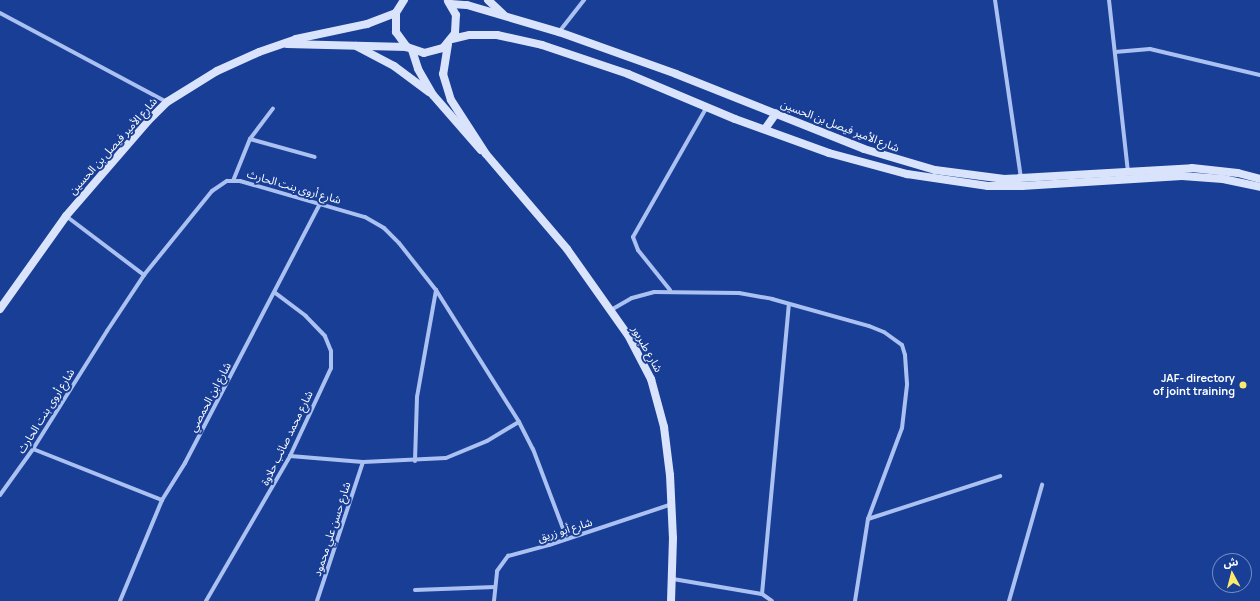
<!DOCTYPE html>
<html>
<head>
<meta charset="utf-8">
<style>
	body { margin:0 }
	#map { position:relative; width:1260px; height:601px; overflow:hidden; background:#183e96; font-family:Manrope,"Noto Sans Arabic",sans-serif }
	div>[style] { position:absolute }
	.street>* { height:4px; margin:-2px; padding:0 2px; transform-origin:2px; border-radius:2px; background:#abc1f1 }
	.secondary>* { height:8px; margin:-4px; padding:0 4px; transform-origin:4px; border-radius:4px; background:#d9e3fb }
	.dots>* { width:11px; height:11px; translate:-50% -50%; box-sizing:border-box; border:2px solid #183e96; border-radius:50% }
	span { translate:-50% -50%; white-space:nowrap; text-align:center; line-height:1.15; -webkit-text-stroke:4px #183e96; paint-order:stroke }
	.street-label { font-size:11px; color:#fff }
	.poi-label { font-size:11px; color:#fff; font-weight:700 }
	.right { translate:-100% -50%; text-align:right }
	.north { position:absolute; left:1212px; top:553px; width:40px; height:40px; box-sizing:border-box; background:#183e96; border:1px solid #748bc0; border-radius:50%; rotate:353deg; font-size:11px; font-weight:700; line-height:16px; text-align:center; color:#fff }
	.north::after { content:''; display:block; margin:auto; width:14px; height:18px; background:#ffe96b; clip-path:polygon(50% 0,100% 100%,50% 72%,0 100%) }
</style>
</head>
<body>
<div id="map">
	<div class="street">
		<div style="left:995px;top:0;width:180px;rotate:81.7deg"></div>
		<div style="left:1109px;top:0;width:173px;rotate:83.7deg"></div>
		<div style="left:0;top:13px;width:189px;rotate:28.1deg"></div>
		<div style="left:559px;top:32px;width:41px;rotate:-52deg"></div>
		<div style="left:1115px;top:52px;width:35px;rotate:-5deg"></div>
		<div style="left:1150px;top:49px;width:113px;rotate:13.3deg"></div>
		<div style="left:250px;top:139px;width:67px;rotate:15.5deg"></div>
		<div style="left:233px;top:181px;width:45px;rotate:-68deg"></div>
		<div style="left:250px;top:139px;width:38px;rotate:-53deg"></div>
		<div style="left:66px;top:216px;width:98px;rotate:37.1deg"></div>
		<div style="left:670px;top:290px;width:51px;rotate:-128.7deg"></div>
		<div style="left:638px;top:250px;width:14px;rotate:-111deg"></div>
		<div style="left:633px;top:237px;width:150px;rotate:-60.4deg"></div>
		<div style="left:611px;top:310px;width:24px;rotate:-30deg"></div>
		<div style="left:632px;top:298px;width:23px;rotate:-15deg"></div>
		<div style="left:654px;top:292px;width:85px;rotate:0.7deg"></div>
		<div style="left:739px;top:293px;width:34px;rotate:10deg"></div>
		<div style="left:772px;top:299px;width:101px;rotate:15.6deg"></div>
		<div style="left:869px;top:326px;width:16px;rotate:22deg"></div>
		<div style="left:884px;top:332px;width:22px;rotate:36deg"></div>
		<div style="left:902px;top:345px;width:10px;rotate:73deg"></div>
		<div style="left:905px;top:355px;width:30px;rotate:86deg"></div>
		<div style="left:907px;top:385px;width:43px;rotate:96.6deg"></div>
		<div style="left:902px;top:428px;width:97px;rotate:110.5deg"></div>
		<div style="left:868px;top:519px;width:83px;rotate:99deg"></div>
		<div style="left:33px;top:449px;width:139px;rotate:21.6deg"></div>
		<div style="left:290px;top:456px;width:73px;rotate:4.7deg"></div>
		<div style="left:363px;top:462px;width:83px;rotate:-2.8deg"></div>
		<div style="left:446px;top:458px;width:44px;rotate:-22.5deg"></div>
		<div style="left:487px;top:441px;width:37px;rotate:-31deg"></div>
		<div style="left:415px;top:461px;width:64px;rotate:-88.2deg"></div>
		<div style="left:417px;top:397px;width:109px;rotate:-79.9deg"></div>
		<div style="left:0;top:495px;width:57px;rotate:-54.3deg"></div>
		<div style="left:33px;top:449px;width:139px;rotate:-57.9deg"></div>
		<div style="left:107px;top:331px;width:67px;rotate:-56.5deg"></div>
		<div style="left:144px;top:275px;width:108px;rotate:-51deg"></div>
		<div style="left:212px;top:191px;width:18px;rotate:-34deg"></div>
		<div style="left:227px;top:181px;width:13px"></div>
		<div style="left:240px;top:181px;width:130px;rotate:16.1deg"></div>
		<div style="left:365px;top:217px;width:22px;rotate:30deg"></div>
		<div style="left:384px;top:228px;width:21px;rotate:45deg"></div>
		<div style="left:399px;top:243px;width:60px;rotate:51.8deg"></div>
		<div style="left:436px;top:290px;width:156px;rotate:57.8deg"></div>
		<div style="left:519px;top:422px;width:30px;rotate:63deg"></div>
		<div style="left:533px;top:449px;width:96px;rotate:69.3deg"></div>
		<div style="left:868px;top:519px;width:139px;rotate:-18deg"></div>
		<div style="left:673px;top:579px;width:90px;rotate:9.6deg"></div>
		<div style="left:762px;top:594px;width:12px;rotate:35deg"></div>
		<div style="left:415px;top:590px;width:80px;rotate:-2.1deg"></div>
		<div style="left:762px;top:594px;width:291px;rotate:-84.7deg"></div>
		<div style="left:120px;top:601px;width:109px;rotate:-67.4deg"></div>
		<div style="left:162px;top:500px;width:44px;rotate:-58.1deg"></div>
		<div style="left:185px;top:463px;width:292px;rotate:-62.5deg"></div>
		<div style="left:206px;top:601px;width:168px;rotate:-59.9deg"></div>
		<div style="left:290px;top:456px;width:97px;rotate:-65deg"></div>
		<div style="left:331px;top:368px;width:17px;rotate:-90deg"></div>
		<div style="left:331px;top:351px;width:16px;rotate:-112deg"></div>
		<div style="left:325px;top:336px;width:28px;rotate:-134deg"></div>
		<div style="left:306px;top:316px;width:39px;rotate:-143deg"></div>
		<div style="left:317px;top:601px;width:146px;rotate:-71.7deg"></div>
		<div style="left:494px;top:601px;width:30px;rotate:-84deg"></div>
		<div style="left:497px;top:571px;width:19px;rotate:-54deg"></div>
		<div style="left:508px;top:556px;width:42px;rotate:-15deg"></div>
		<div style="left:549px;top:545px;width:130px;rotate:-18.4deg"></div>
		<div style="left:1009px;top:601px;width:121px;rotate:-74.1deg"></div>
	</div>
	<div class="secondary">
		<div style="left:404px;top:0;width:15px;rotate:122deg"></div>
		<div style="left:396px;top:13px;width:19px;rotate:90deg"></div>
		<div style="left:396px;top:32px;width:19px;rotate:54deg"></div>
		<div style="left:407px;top:47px;width:18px;rotate:19deg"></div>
		<div style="left:424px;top:53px;width:20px;rotate:-15deg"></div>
		<div style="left:443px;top:48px;width:19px;rotate:-51deg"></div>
		<div style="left:455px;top:33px;width:18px;rotate:-87deg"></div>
		<div style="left:456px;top:15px;width:16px;rotate:-120deg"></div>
		<div style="left:488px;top:0;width:21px;rotate:43deg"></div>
		<div style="left:451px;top:4px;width:16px;rotate:4deg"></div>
		<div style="left:467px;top:5px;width:96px;rotate:16.4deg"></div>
		<div style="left:559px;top:32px;width:124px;rotate:19.7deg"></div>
		<div style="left:676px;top:74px;width:202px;rotate:21.7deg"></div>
		<div style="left:864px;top:149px;width:74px;rotate:16.5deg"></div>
		<div style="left:935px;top:170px;width:70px;rotate:7.4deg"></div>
		<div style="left:1004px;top:179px;width:188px;rotate:-3.3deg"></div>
		<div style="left:1192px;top:168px;width:46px;rotate:6.2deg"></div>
		<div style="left:1238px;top:173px;width:23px;rotate:15deg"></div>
		<div style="left:452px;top:39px;width:18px;rotate:-13deg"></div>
		<div style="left:470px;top:35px;width:27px"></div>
		<div style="left:497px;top:35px;width:46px;rotate:12.5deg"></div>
		<div style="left:542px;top:45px;width:91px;rotate:18.6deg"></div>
		<div style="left:628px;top:74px;width:116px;rotate:22.8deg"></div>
		<div style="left:735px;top:119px;width:100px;rotate:19.9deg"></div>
		<div style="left:829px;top:153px;width:81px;rotate:15.1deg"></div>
		<div style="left:907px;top:174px;width:82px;rotate:8.4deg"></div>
		<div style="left:988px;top:186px;width:34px"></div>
		<div style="left:1022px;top:186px;width:160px;rotate:-3.6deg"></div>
		<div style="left:1182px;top:176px;width:41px;rotate:4.2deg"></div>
		<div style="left:1223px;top:179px;width:38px;rotate:12deg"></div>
		<div style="left:287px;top:44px;width:120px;rotate:1.4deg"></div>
		<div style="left:448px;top:44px;width:30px;rotate:99deg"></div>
		<div style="left:443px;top:74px;width:27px;rotate:73deg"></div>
		<div style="left:451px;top:100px;width:64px;rotate:57.1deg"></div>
		<div style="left:486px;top:154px;width:125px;rotate:49.5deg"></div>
		<div style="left:567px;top:249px;width:105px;rotate:54.7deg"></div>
		<div style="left:628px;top:335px;width:50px;rotate:62.4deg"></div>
		<div style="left:651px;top:379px;width:50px;rotate:74.8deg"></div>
		<div style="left:664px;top:427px;width:48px;rotate:82.9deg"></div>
		<div style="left:670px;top:475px;width:63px;rotate:87.3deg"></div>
		<div style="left:673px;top:538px;width:63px;rotate:91.8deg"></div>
		<div style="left:356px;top:46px;width:43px;rotate:27.8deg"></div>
		<div style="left:394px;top:66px;width:44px;rotate:36.6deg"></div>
		<div style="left:412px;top:50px;width:20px;rotate:72deg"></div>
		<div style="left:418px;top:69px;width:30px;rotate:60deg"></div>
		<div style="left:433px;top:95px;width:73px;rotate:48.9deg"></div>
		<div style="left:765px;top:129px;width:19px;rotate:-55deg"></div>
		<div style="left:0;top:309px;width:114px;rotate:-54.6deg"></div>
		<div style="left:66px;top:216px;width:125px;rotate:-49.2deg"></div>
		<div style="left:148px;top:121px;width:27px;rotate:-45deg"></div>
		<div style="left:167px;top:102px;width:59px;rotate:-31.8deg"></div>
		<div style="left:217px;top:71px;width:46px;rotate:-24.3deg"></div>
		<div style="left:259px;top:52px;width:39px;rotate:-19deg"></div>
		<div style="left:296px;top:39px;width:73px;rotate:-11.9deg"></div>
		<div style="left:367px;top:24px;width:31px;rotate:-21deg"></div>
	</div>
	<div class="dots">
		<div style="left:1243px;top:385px;background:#ffe96b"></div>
	</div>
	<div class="street-label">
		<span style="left:840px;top:126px;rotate:21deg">شارع الأمير فيصل بن الحسين</span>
		<span style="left:113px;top:146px;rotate:-48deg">شارع الأمير فيصل بن الحسين</span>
		<span style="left:294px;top:187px;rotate:16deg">شارع أروى بنت الحارث</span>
		<span style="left:647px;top:349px;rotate:61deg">شارع طبربور</span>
		<span style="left:210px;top:397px;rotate:-62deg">شارع ابن الحمصي</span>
		<span style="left:46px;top:411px;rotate:-58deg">شارع أروى بنت الحارث</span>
		<span style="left:287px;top:438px;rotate:-64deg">شارع محمد صائب حلاوة</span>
		<span style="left:332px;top:529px;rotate:-72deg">شارع حسن علي محمود</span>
		<span style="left:565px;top:530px;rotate:-17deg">شارع أبو زريق</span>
	</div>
	<div class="poi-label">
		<span class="right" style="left:1235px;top:385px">JAF- directory<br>of joint training</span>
	</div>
	<div class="north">ش</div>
</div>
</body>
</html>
